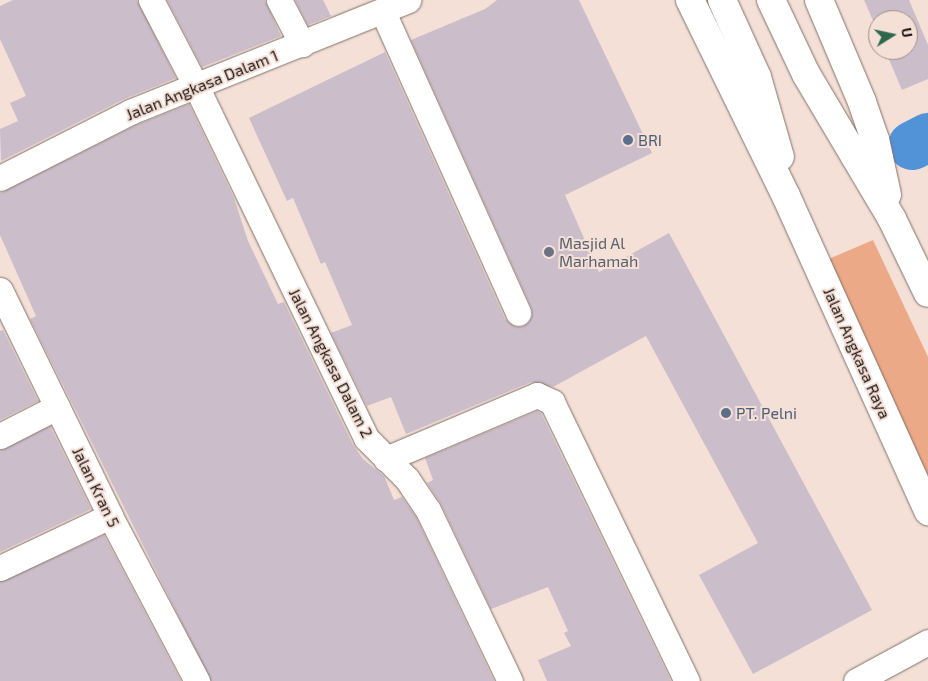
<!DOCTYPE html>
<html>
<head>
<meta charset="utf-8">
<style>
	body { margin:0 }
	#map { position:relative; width:928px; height:681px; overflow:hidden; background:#f4e0d7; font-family:"Exo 2",sans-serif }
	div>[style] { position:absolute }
	.green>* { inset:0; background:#eca987 }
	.river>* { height:49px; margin:-24.5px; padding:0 24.5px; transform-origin:24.5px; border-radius:24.5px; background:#5292d7 }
	.building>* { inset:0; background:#ccbdca }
	.roads { filter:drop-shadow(0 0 1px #827169) drop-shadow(0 0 1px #827169) }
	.minor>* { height:25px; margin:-12.5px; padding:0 12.5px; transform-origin:12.5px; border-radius:12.5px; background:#fff }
	.secondary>* { height:28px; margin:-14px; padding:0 14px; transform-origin:14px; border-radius:14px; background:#fff }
	.dots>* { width:14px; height:14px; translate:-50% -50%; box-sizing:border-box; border:2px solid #f4e0d7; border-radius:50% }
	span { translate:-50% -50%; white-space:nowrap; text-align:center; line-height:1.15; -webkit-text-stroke:4px #f4e0d7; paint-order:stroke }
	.street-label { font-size:16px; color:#1b1411 }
	.service-label { font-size:16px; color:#4e5e75 }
	.left { translate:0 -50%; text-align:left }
	.worship-label { font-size:16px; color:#5b616d }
	.north { position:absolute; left:868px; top:10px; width:50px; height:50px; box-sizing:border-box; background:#f4e0d7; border:1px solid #9d8e88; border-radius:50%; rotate:80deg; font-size:14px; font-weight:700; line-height:20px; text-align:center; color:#1b1411 }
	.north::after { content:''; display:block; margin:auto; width:18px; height:22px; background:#2f674e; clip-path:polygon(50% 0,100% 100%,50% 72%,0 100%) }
</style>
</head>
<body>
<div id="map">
	<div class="green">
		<div style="clip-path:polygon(873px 240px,928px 357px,928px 511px,817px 264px)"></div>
	</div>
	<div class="river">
		<div style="left:912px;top:145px;width:18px;rotate:-27deg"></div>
	</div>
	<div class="building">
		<div style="clip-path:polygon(13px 0,137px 0,176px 78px,124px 99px,1px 161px,0 129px,18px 121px,10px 103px,26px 96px,0 39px,0 6px)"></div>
		<div style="clip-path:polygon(167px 0,265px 0,281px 36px,202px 67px)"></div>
		<div style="clip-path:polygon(295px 0,323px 0,331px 16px,308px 25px)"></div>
		<div style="clip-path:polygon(497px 0,579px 0,652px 153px,565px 195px,599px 272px,669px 233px,872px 610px,753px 674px,699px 575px,758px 543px,646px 336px,553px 387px,531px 382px,406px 434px,391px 397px,367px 406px,331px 333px,352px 325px,325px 262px,321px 264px,293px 198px,287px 201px,249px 118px,385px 52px,505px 319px,516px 327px,524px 326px,532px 315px,531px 307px,411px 40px,485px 9px)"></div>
		<div style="clip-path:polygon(864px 0,909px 0,928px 45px,928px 79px,902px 90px,885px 50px,908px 50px,908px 20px,878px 20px,878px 32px)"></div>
		<div style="clip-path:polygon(189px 104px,234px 198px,248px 241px,278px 304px,284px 302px,353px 445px,363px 459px,384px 476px,394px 500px,402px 497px,416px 517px,494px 681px,211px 681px,30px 319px,36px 316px,0 235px,0 193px,136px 125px)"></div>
		<div style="clip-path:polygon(3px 330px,38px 401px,0 420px,0 331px)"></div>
		<div style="clip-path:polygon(537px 411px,541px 413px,671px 681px,547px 681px,538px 660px,571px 646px,564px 633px,568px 631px,548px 587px,491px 609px,441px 504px,427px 483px,433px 480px,425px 458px)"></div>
		<div style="clip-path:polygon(50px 426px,91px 509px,0 552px,0 450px)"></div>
		<div style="clip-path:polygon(104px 535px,181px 681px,0 681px,0 582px)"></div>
	</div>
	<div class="roads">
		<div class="minor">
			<div style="left:151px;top:0;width:97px;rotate:62.4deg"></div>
			<div style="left:196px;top:86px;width:391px;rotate:64.2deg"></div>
			<div style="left:366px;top:438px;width:58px;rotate:45deg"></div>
			<div style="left:407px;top:479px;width:37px;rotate:56deg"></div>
			<div style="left:428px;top:510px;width:190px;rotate:64.4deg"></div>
			<div style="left:279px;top:0;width:50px;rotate:62.4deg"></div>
			<div style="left:383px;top:12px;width:330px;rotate:65.8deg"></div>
			<div style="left:0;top:178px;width:146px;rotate:-26.9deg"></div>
			<div style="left:130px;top:112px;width:300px;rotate:-21.9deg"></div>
			<div style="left:0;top:290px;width:251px;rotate:64deg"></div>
			<div style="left:110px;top:516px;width:187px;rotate:62.2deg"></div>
			<div style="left:0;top:436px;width:64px;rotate:-27deg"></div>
			<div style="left:386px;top:459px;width:164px;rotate:-23deg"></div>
			<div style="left:537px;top:395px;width:17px;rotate:25deg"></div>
			<div style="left:552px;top:402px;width:310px;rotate:64.2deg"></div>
			<div style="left:0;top:568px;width:122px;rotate:-25.3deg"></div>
			<div style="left:856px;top:681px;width:82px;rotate:-28.4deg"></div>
		</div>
		<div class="secondary">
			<div style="left:690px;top:0;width:218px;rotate:63.9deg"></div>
			<div style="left:786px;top:196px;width:346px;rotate:65.7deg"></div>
			<div style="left:722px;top:0;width:85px;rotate:65.6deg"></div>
			<div style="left:757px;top:77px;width:83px;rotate:74deg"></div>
			<div style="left:771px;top:0;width:82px;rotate:64.7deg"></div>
			<div style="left:806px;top:74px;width:169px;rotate:59.3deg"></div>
			<div style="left:892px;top:219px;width:82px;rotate:64.1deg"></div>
			<div style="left:819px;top:0;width:111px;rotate:67.1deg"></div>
			<div style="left:862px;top:102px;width:39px;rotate:71deg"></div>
			<div style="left:875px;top:139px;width:57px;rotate:77.9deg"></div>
		</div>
	</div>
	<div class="dots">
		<div style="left:628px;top:140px;background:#5c6f8a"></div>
		<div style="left:549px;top:252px;background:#6b7280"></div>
		<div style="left:726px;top:413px;background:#5c6f8a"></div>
	</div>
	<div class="street-label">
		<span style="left:202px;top:85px;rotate:-22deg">Jalan Angkasa Dalam 1</span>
		<span style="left:857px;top:353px;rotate:66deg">Jalan Angkasa Raya</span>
		<span style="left:331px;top:363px;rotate:63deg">Jalan Angkasa Dalam 2</span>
		<span style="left:96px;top:487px;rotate:64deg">Jalan Kran 5</span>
	</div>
	<div class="service-label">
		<span class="left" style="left:638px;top:140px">BRI</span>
		<span class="left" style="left:736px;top:413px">PT. Pelni</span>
	</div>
	<div class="worship-label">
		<span class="left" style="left:559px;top:252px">Masjid Al<br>Marhamah</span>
	</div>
	<div class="north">U</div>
</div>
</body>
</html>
